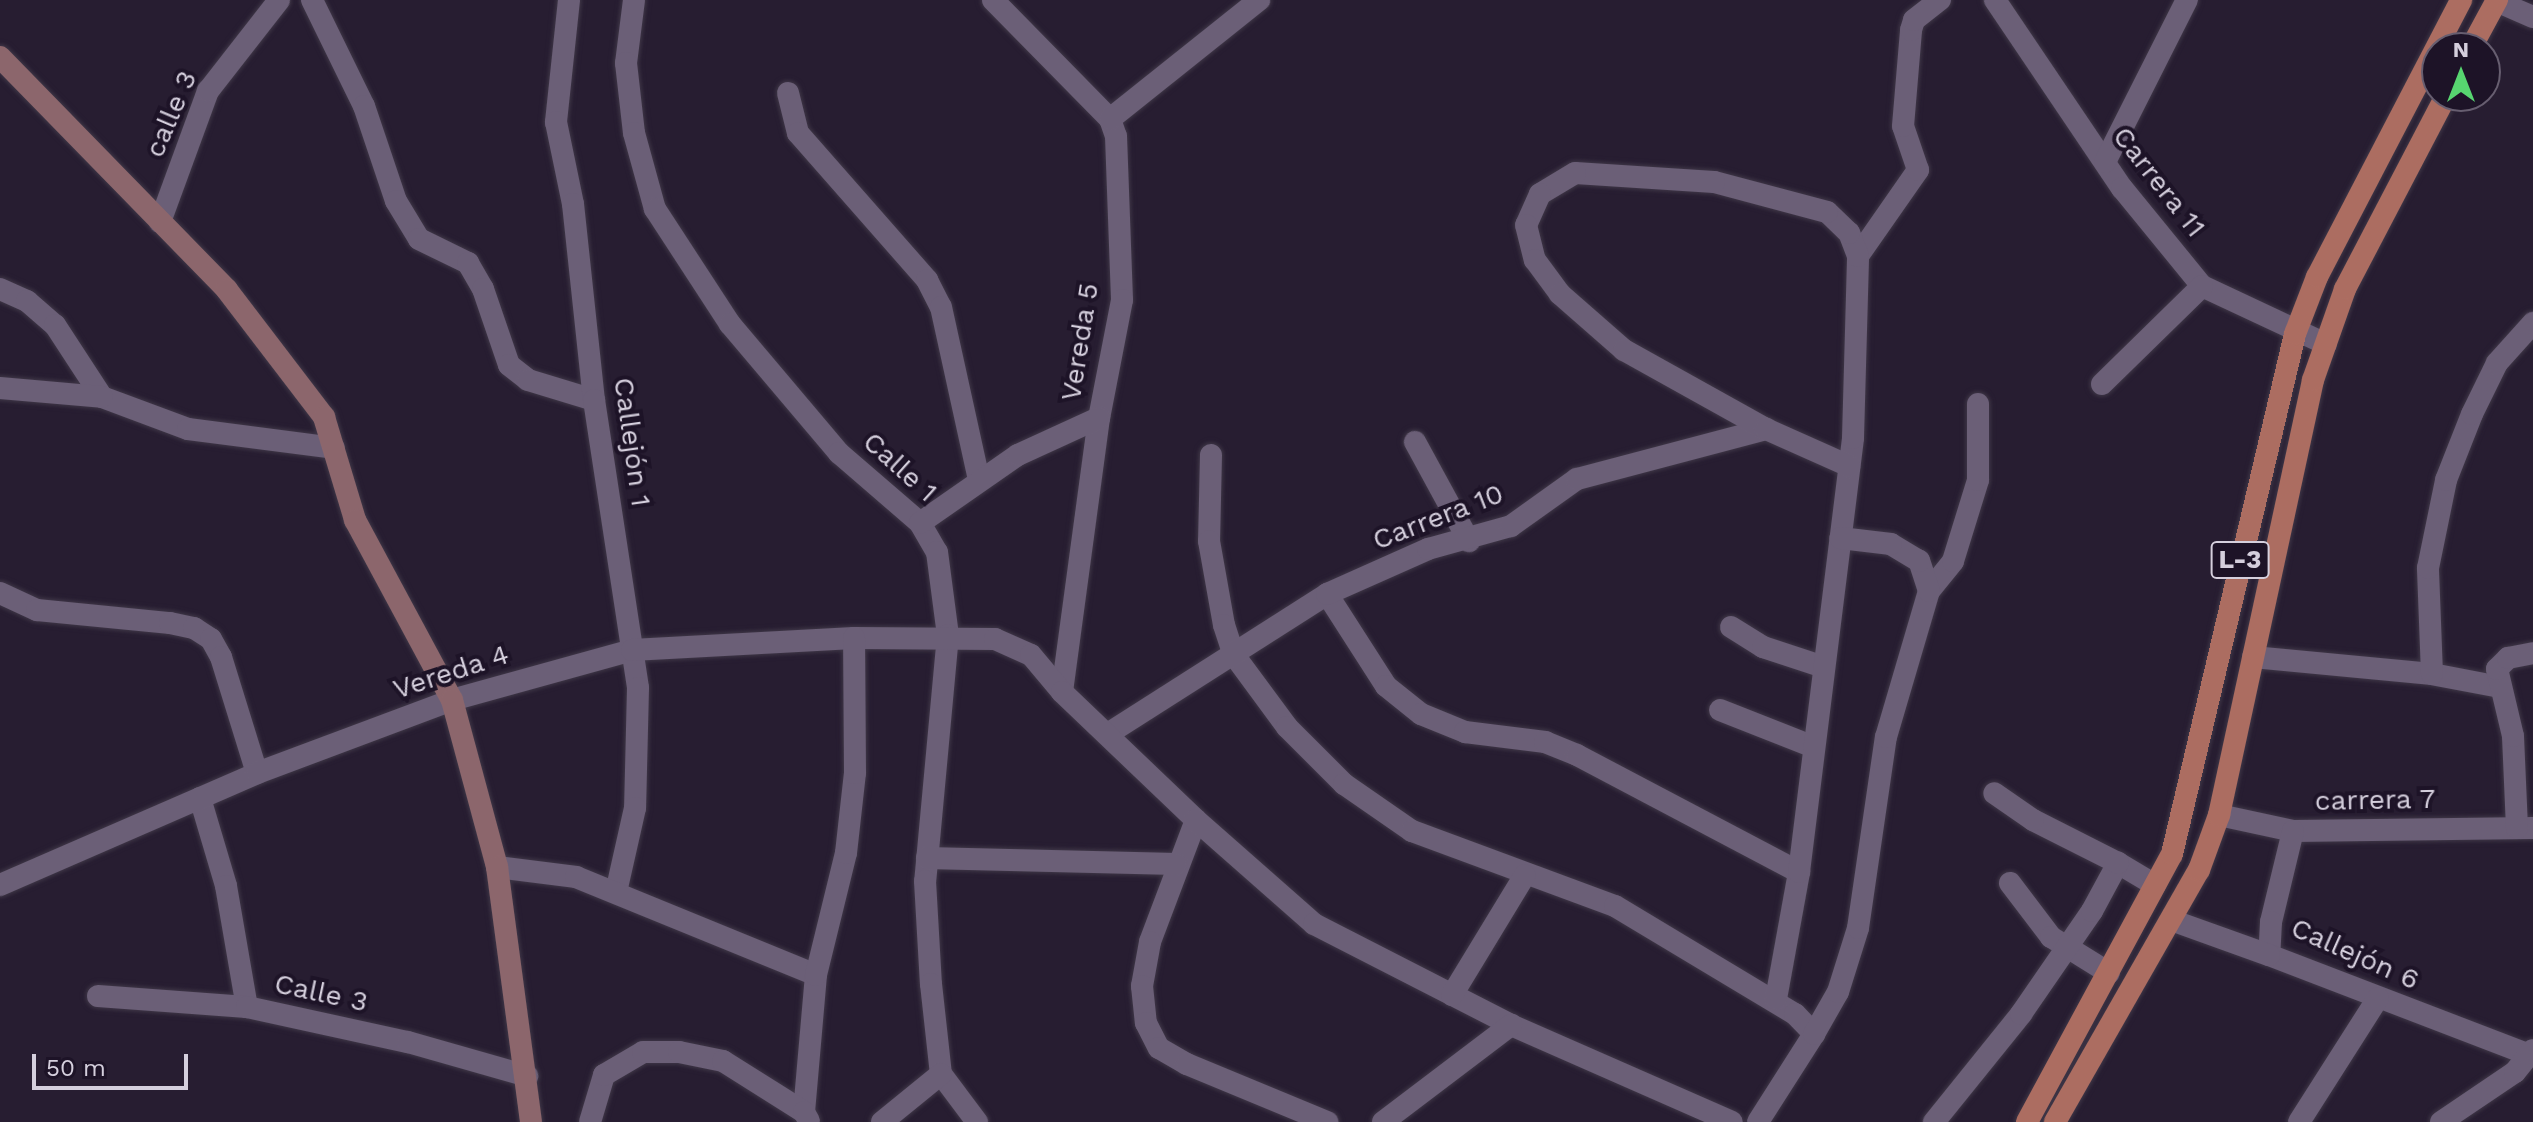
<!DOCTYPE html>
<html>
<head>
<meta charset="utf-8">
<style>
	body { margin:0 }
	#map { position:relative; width:2533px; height:1122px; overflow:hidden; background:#271d31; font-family:"Work Sans",sans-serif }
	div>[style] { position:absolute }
	.roads { filter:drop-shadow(0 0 2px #3f3747) drop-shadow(0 0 2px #3f3747) }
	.minor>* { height:22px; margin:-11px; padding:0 11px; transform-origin:11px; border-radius:11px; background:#6b5f77 }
	.secondary>* { height:22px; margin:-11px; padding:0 11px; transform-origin:11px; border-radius:11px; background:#8c666c }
	.primary>* { height:22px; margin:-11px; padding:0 11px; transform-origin:11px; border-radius:11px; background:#ac6d61 }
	span { translate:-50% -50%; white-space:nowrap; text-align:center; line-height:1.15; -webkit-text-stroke:8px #1d1327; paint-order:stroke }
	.shield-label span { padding:2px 6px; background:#1d1327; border:2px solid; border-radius:6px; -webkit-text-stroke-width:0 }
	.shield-label { font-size:26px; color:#d5cfdd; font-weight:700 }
	.street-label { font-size:28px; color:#d5cfdd }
	.north { position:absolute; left:2421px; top:32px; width:80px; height:80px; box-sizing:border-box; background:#1d1327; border:2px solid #675e70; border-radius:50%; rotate:0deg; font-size:22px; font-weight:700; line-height:32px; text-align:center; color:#d5cfdd }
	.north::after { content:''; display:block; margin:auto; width:28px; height:36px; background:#57d570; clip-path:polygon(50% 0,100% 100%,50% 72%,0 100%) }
	.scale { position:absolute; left:32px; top:1054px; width:156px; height:36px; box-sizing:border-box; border:4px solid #d5cfdd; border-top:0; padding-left:10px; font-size:24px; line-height:28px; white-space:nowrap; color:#d5cfdd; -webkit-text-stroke:6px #1d1327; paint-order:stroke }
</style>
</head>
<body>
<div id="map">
	<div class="roads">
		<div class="minor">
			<div style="left:312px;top:0;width:118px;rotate:63.9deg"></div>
			<div style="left:364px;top:106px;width:100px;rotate:71.4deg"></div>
			<div style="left:396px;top:201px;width:44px;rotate:58.8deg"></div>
			<div style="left:419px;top:239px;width:55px;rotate:26.1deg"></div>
			<div style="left:468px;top:263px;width:30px;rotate:60deg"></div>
			<div style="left:483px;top:289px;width:80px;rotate:71.1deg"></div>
			<div style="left:509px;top:365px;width:24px;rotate:38deg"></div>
			<div style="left:528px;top:380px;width:69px;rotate:16.9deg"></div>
			<div style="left:569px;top:0;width:123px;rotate:96.1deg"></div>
			<div style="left:556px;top:122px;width:84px;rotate:78.3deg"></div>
			<div style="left:573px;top:204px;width:197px;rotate:83.9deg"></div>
			<div style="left:594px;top:400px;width:291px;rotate:81.3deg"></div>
			<div style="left:638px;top:688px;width:120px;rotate:91.4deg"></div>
			<div style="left:635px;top:808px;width:86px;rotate:102.7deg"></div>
			<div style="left:634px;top:0;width:64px;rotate:97.2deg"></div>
			<div style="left:626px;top:63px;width:70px;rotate:83.5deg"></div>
			<div style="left:634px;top:133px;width:79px;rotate:74.6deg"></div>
			<div style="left:655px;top:209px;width:137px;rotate:56.9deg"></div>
			<div style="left:730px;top:324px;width:169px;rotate:49.8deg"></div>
			<div style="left:839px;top:453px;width:107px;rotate:40.8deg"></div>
			<div style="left:920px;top:523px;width:34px;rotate:60deg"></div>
			<div style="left:937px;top:552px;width:84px;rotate:82.5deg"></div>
			<div style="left:948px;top:635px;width:247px;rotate:95.3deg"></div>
			<div style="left:925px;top:881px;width:103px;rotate:86.7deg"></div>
			<div style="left:931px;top:984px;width:91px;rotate:83.7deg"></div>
			<div style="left:941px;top:1074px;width:60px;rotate:53.1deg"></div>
			<div style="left:993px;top:0;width:167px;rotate:45.5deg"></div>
			<div style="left:1110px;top:119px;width:18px;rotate:71deg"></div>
			<div style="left:1116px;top:136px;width:164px;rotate:87.9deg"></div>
			<div style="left:1122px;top:300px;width:120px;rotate:101deg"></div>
			<div style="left:1099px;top:418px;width:276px;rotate:97.7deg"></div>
			<div style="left:1995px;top:0;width:227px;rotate:56deg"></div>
			<div style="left:2122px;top:188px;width:127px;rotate:50.8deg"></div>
			<div style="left:2202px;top:286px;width:137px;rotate:25.1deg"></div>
			<div style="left:2496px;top:1px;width:40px;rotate:23.4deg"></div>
			<div style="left:788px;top:93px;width:41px;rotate:76deg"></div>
			<div style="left:798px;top:133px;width:196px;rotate:48.7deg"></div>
			<div style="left:927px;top:280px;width:30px;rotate:63deg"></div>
			<div style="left:941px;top:307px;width:177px;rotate:77.6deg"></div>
			<div style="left:1110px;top:119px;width:191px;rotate:-38.6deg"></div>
			<div style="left:2105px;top:162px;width:182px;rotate:-63.2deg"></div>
			<div style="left:160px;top:222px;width:140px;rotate:-69.9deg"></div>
			<div style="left:208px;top:91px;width:115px;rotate:-52deg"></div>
			<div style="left:1858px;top:256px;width:105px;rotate:-55.1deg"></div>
			<div style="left:1918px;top:170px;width:46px;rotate:-108.8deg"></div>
			<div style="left:1903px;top:126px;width:96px;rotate:-85.2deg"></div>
			<div style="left:1911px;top:30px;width:10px;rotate:-73deg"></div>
			<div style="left:1914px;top:20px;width:33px;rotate:-38deg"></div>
			<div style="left:0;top:289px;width:30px;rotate:24deg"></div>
			<div style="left:27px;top:301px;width:37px;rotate:41deg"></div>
			<div style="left:55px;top:325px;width:86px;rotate:56.9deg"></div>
			<div style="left:102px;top:397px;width:92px;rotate:20.4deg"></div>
			<div style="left:188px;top:429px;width:147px;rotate:7.4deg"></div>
			<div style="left:2102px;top:384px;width:140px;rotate:-44.4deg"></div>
			<div style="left:0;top:388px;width:102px;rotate:5deg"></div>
			<div style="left:1415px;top:442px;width:113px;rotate:61.4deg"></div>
			<div style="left:1211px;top:455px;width:86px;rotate:91.3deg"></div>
			<div style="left:1209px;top:541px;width:85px;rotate:79.9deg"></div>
			<div style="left:1224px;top:625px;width:32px;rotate:72deg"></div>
			<div style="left:1234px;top:655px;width:89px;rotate:53.6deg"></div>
			<div style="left:1287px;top:727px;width:81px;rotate:45deg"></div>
			<div style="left:1344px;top:784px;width:83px;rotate:34.7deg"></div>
			<div style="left:1412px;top:831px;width:216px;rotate:20.3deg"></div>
			<div style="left:1615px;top:906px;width:210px;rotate:31deg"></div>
			<div style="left:1795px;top:1014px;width:28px;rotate:46deg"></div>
			<div style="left:1814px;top:1034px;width:104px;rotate:122.5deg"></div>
			<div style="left:920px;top:523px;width:119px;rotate:-34.8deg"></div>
			<div style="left:1018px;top:455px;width:89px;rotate:-24.6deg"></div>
			<div style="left:1929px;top:591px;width:38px;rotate:-51deg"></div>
			<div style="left:1953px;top:561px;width:85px;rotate:-72.8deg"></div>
			<div style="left:1978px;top:480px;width:76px;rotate:-90deg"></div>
			<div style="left:0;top:593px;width:41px;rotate:24.7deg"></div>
			<div style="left:37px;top:610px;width:134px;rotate:5.6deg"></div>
			<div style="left:170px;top:623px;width:25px;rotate:12deg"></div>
			<div style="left:194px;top:628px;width:20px;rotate:33deg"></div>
			<div style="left:211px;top:639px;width:21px;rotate:61deg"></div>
			<div style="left:221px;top:657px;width:121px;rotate:72.8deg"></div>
			<div style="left:1327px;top:594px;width:109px;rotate:57.3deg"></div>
			<div style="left:1386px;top:686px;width:45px;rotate:38.7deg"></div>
			<div style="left:1421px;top:714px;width:48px;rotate:22.2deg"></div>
			<div style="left:1465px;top:732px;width:81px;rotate:7.1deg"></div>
			<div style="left:1545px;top:742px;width:35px;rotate:22deg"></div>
			<div style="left:1577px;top:755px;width:251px;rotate:27.8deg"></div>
			<div style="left:1731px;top:627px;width:38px;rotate:32deg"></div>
			<div style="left:1763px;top:647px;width:64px;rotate:18.2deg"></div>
			<div style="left:2253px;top:657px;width:180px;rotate:5.4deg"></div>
			<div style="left:2500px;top:687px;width:69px;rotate:-169.2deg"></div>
			<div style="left:2432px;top:674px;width:106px;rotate:-92.2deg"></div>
			<div style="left:2428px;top:568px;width:90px;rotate:-78.4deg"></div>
			<div style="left:2446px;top:480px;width:71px;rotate:-68.5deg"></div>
			<div style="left:2472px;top:414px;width:57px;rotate:-63.9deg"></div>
			<div style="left:2497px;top:363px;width:54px;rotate:-48deg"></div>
			<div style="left:1720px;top:710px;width:101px;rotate:21.5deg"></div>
			<div style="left:1109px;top:733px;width:259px;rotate:-32.5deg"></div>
			<div style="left:1327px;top:594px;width:111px;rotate:-24deg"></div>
			<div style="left:1428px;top:549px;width:86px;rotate:-15.5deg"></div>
			<div style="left:1511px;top:526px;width:81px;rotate:-35.5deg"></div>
			<div style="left:1577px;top:479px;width:196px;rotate:-14.8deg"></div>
			<div style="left:200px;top:798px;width:92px;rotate:73.5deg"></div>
			<div style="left:226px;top:886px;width:123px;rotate:80.2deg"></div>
			<div style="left:2219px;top:815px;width:76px;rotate:12.2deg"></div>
			<div style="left:2293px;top:831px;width:240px;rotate:-0.7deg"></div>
			<div style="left:1196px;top:820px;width:130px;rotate:110.7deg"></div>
			<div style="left:1150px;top:942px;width:45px;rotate:100.3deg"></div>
			<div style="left:1142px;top:986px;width:37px;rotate:84deg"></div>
			<div style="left:1146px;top:1023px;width:28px;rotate:63deg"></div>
			<div style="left:1159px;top:1048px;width:32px;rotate:30deg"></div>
			<div style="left:1187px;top:1064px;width:152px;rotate:22.5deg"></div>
			<div style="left:2517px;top:828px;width:92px;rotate:-92.5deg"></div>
			<div style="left:2513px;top:736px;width:69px;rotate:-103.4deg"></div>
			<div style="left:2497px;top:669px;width:16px;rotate:-45deg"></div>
			<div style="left:2508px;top:658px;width:25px;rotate:-11deg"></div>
			<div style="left:2293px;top:831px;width:94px;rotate:103.6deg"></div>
			<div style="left:2271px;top:922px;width:33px;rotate:93deg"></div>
			<div style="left:2269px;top:955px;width:280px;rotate:21deg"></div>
			<div style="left:927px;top:858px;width:249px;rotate:1.4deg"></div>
			<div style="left:2118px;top:863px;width:43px;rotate:30.7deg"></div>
			<div style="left:497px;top:867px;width:80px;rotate:7.2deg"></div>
			<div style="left:576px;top:877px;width:259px;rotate:22.2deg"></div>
			<div style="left:2010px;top:883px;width:68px;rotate:52.8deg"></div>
			<div style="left:2051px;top:937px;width:68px;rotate:31.8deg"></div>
			<div style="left:0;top:885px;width:280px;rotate:-23.5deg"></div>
			<div style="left:257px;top:773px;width:208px;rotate:-20.5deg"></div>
			<div style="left:452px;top:700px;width:187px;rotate:-15.5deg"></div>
			<div style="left:632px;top:650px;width:222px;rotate:-3.1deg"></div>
			<div style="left:854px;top:638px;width:141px;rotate:0.4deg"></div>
			<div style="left:995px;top:639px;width:39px;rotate:24deg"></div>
			<div style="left:1031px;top:655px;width:48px;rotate:50deg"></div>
			<div style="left:1062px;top:692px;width:185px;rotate:43.7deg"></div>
			<div style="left:1196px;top:820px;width:157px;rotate:41.4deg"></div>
			<div style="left:1314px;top:924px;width:221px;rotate:27.1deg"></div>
			<div style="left:1511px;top:1025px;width:241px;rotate:23.7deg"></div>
			<div style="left:2171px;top:920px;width:104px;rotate:19.7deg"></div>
			<div style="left:1452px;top:995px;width:140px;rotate:-58.7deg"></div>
			<div style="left:98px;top:996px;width:149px;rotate:4.2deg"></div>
			<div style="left:247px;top:1007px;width:165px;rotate:12.3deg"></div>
			<div style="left:408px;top:1042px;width:124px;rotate:15.9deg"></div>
			<div style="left:1776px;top:999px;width:129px;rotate:-79.7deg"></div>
			<div style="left:1799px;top:872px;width:437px;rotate:-82.9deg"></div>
			<div style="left:1853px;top:438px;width:182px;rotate:-88.4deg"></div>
			<div style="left:1858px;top:256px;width:25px;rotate:-111deg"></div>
			<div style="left:1849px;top:233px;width:30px;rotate:-136deg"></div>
			<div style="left:1827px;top:212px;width:117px;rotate:-165.1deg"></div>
			<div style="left:1714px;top:182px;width:139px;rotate:-176.3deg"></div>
			<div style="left:1575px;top:173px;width:41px;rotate:149deg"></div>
			<div style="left:1540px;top:194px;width:34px;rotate:114deg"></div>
			<div style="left:1526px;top:225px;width:36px;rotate:76deg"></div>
			<div style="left:1535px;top:260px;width:42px;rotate:53.7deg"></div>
			<div style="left:1560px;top:294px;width:85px;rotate:41.2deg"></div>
			<div style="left:1624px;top:350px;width:162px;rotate:29.1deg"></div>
			<div style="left:1766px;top:429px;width:91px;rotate:24deg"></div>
			<div style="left:1814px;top:1034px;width:48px;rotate:-60.3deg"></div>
			<div style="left:1838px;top:992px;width:67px;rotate:-72.6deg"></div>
			<div style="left:1858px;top:928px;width:193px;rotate:-81.7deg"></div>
			<div style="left:1886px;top:737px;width:152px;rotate:-73.6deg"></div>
			<div style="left:1929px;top:591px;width:32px;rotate:-108deg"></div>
			<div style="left:1919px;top:561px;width:33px;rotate:-149deg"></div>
			<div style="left:1891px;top:544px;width:51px;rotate:-173.3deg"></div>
			<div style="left:804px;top:1112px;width:138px;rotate:-85deg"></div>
			<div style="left:816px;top:975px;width:126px;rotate:-76.2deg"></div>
			<div style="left:846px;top:853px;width:81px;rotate:-83.6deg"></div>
			<div style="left:855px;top:773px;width:135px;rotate:-90.4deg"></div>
			<div style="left:590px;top:1122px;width:49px;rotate:-73.4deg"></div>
			<div style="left:604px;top:1075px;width:45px;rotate:-30.5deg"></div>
			<div style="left:643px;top:1052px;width:36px"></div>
			<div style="left:679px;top:1052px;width:45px;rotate:11.6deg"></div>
			<div style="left:723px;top:1061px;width:96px;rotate:32.2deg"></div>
			<div style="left:804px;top:1112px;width:10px;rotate:61deg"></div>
			<div style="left:882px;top:1122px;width:76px;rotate:-39.1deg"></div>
			<div style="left:1383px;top:1122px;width:161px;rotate:-37.2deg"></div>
			<div style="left:1934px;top:1122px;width:139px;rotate:-51.1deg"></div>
			<div style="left:2021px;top:1014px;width:125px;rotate:-55.4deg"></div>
			<div style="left:2092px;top:911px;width:55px;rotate:-61.6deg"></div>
			<div style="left:2118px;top:863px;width:95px;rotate:-153.2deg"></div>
			<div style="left:2033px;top:820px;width:47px;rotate:-145.3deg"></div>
			<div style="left:2299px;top:1122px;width:147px;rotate:-57.5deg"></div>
			<div style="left:2441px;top:1122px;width:89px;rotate:-34deg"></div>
			<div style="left:2515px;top:1072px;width:28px;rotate:-51deg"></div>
		</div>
		<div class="secondary">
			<div style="left:0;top:57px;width:325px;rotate:45.7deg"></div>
			<div style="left:227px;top:290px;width:160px;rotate:52.6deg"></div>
			<div style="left:324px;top:417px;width:108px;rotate:73.2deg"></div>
			<div style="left:355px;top:520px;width:204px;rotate:61.7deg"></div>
			<div style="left:452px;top:700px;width:173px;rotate:74.9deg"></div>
			<div style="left:497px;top:867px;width:257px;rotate:82.4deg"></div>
		</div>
		<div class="primary">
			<div style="left:2471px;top:48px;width:55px;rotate:-61.6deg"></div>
			<div style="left:2027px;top:1122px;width:305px;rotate:-61.6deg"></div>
			<div style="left:2172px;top:854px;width:534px;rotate:-76.69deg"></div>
			<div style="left:2295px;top:334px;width:61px;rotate:-68.9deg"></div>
			<div style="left:2317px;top:277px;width:312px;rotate:-62.5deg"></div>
			<div style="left:2055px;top:1122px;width:290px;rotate:-60.3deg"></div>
			<div style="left:2199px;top:870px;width:59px;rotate:-70deg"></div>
			<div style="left:2219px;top:815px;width:445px;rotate:-77.8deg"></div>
			<div style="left:2313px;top:380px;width:96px;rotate:-70.6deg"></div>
			<div style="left:2345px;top:289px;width:218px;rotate:-62.4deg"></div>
		</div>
	</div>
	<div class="shield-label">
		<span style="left:2240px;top:560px">L-3</span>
	</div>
	<div class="street-label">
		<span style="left:171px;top:114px;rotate:-67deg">calle 3</span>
		<span style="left:2159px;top:182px;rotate:52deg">Carrera 11</span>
		<span style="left:1080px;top:342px;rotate:-81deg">Vereda 5</span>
		<span style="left:632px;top:442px;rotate:82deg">Callejón 1</span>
		<span style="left:900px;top:467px;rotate:42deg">Calle 1</span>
		<span style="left:1438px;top:517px;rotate:-21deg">Carrera 10</span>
		<span style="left:451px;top:672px;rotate:-18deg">Vereda 4</span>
		<span style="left:2375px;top:800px;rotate:-1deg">carrera 7</span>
		<span style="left:2355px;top:954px;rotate:24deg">Callejón 6</span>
		<span style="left:321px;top:993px;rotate:12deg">Calle 3</span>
	</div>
	<div class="north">N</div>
	<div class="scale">50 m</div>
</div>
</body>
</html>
